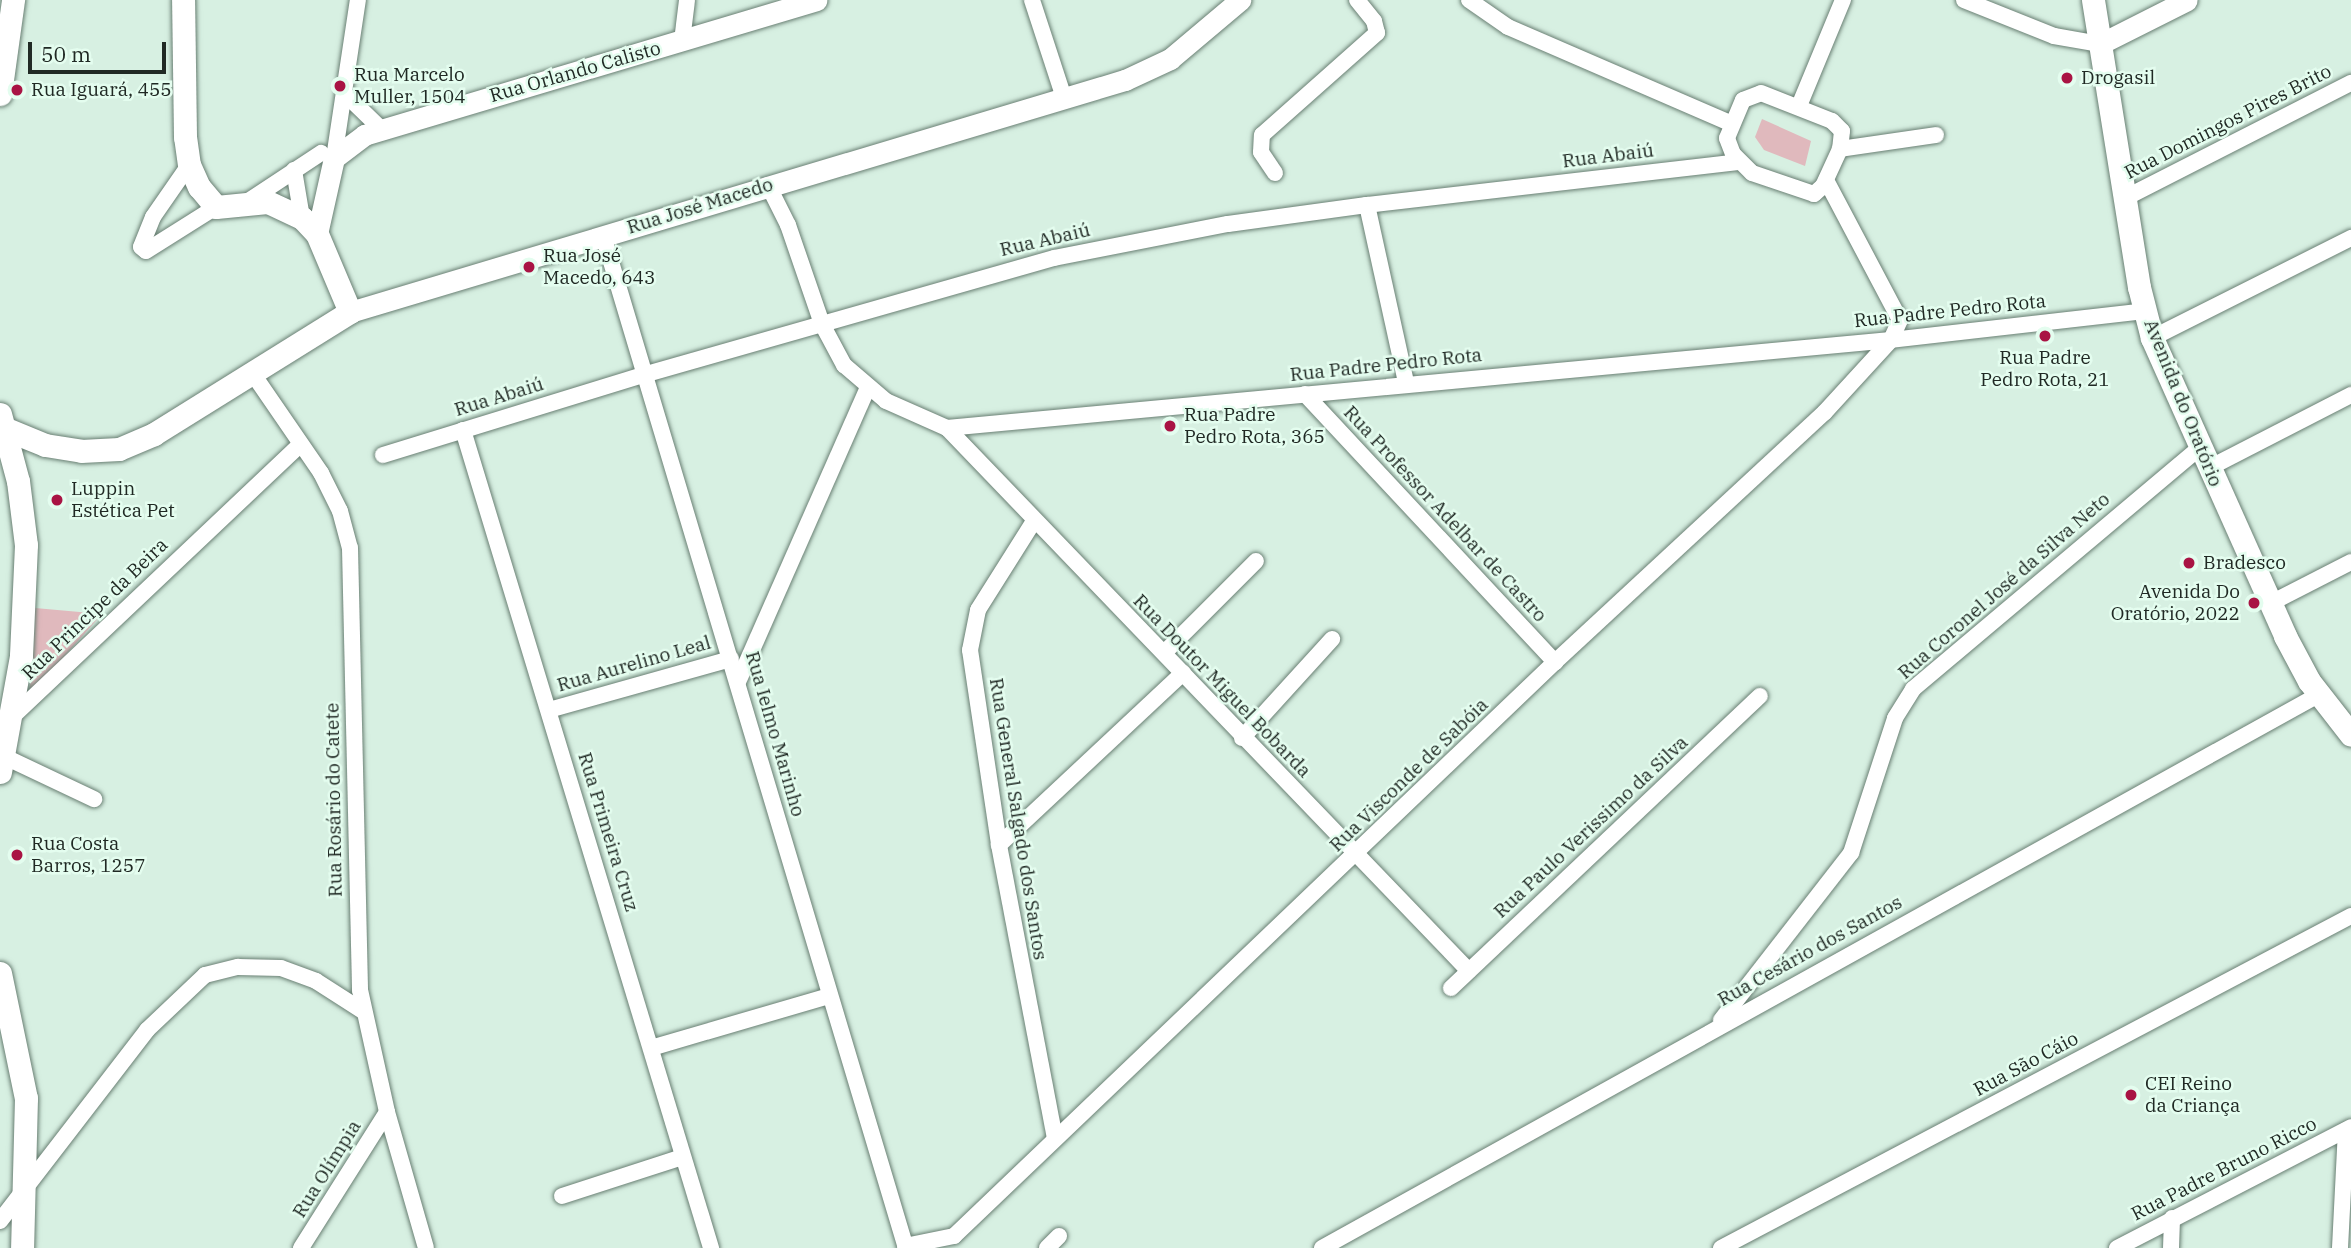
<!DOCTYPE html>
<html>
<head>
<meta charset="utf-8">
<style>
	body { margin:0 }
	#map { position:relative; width:2351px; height:1248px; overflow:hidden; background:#d7f0e2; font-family:"IBM Plex Serif",serif }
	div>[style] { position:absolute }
	.green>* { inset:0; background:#e0b9bd }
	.roads { filter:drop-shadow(0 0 2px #697f73) drop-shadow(0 0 2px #697f73) }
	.minor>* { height:16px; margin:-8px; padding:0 8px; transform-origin:8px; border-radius:8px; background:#fff }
	.tertiary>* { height:21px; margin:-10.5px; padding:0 10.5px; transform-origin:10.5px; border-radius:10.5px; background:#fff }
	.secondary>* { height:23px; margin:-11.5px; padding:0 11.5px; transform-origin:11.5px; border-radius:11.5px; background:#fff }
	.dots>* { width:19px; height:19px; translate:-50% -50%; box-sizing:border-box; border:4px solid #e4fdef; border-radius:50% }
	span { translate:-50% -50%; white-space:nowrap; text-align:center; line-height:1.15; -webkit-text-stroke:5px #e4fdef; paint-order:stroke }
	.street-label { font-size:19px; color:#202924 }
	.poi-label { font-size:19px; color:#202924 }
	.left { translate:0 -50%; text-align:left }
	.right { translate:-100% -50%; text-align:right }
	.scale { position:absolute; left:28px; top:42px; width:138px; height:32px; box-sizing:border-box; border:4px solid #202924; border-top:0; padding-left:9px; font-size:21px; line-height:24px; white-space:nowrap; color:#202924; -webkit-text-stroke:5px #e4fdef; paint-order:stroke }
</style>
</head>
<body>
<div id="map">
	<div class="green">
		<div style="clip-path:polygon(1762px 119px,1811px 141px,1805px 166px,1764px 150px,1755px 137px)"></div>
		<div style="clip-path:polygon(35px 608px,102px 614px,29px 696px,34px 641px)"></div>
	</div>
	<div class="roads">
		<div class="minor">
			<div style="left:1032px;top:0;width:103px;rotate:71.9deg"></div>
			<div style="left:1469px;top:0;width:47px;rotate:34.7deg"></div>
			<div style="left:1508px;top:27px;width:244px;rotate:23.4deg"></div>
			<div style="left:1964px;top:0;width:97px;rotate:21.8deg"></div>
			<div style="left:2054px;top:36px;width:47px;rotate:9.9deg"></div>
			<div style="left:682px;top:41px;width:41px;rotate:-83deg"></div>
			<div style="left:344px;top:93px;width:50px;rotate:44.2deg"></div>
			<div style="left:1761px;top:93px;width:76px;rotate:21.5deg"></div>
			<div style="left:1832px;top:121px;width:14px;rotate:45deg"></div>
			<div style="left:1842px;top:131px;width:18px;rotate:96deg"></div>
			<div style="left:1840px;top:149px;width:41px;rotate:114.7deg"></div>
			<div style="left:1823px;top:186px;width:12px;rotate:138deg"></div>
			<div style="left:1814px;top:194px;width:65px;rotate:-161.3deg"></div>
			<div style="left:1752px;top:173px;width:27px;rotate:-135deg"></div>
			<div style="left:1733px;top:154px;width:17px;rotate:-111deg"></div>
			<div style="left:1727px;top:138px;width:41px;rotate:-67.2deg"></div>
			<div style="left:1743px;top:100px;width:19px;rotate:-21deg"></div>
			<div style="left:1799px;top:106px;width:115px;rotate:-67.5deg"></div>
			<div style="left:1840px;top:149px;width:97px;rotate:-8.3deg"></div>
			<div style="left:334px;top:158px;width:160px;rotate:-81.4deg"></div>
			<div style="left:189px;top:165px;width:63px;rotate:124.7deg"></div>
			<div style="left:153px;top:217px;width:32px;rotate:112deg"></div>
			<div style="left:141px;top:247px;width:6px;rotate:39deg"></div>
			<div style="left:146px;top:251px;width:83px;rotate:-32.2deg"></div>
			<div style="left:294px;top:170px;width:49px;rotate:80.5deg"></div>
			<div style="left:1275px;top:173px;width:25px;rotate:-124deg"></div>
			<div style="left:1261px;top:152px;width:17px;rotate:-87deg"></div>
			<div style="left:1262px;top:135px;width:154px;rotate:-41.6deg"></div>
			<div style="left:1377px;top:33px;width:12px;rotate:-104deg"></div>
			<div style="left:1374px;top:21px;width:27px;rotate:-129deg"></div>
			<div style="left:768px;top:185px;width:45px;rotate:63.4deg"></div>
			<div style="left:788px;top:225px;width:105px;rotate:71deg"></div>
			<div style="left:822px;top:324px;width:47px;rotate:61.8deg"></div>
			<div style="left:844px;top:365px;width:55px;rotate:40.6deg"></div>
			<div style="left:886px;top:401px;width:67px;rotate:23.9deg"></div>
			<div style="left:947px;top:428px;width:948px;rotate:-5.33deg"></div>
			<div style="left:1891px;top:340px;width:256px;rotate:-6.5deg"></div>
			<div style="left:2125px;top:198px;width:254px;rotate:-27deg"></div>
			<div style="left:247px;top:202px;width:89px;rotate:-33.5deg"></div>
			<div style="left:1367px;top:205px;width:182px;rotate:77.6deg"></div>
			<div style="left:603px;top:235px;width:1057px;rotate:73.35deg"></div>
			<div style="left:2152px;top:338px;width:223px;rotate:-26.7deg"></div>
			<div style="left:251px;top:371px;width:124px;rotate:55.5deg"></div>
			<div style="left:321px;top:473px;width:42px;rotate:63.4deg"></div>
			<div style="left:340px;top:511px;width:38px;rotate:75deg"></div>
			<div style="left:350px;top:548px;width:442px;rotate:88.7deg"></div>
			<div style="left:360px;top:990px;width:125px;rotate:77.5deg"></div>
			<div style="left:387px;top:1112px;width:141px;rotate:74deg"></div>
			<div style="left:1305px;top:394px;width:367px;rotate:47deg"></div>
			<div style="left:947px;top:428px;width:753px;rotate:46.13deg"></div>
			<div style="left:463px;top:430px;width:855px;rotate:73.13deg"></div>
			<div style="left:383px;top:455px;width:272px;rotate:-17.1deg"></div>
			<div style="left:643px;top:375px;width:427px;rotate:-15.9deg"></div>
			<div style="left:1054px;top:258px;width:177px;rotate:-11.1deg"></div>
			<div style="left:1228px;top:224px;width:140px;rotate:-7.8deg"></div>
			<div style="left:1367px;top:205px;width:372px;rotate:-6.6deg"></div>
			<div style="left:2209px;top:468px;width:160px;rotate:-27.2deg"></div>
			<div style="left:1034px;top:521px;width:105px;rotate:122.2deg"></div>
			<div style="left:978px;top:610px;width:41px;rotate:101.3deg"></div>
			<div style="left:970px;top:650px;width:197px;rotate:81.5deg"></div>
			<div style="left:999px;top:845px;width:298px;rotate:79.2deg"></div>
			<div style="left:2269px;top:604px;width:92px;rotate:-27.1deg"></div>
			<div style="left:1164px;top:653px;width:130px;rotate:-45deg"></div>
			<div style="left:738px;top:682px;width:320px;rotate:-66.2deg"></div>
			<div style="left:549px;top:710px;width:189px;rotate:-15.7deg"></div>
			<div style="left:10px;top:719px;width:400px;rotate:-43.4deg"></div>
			<div style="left:1242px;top:738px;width:134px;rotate:-47.7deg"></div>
			<div style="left:3px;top:756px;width:101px;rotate:25.3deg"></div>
			<div style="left:999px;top:845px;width:252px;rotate:-43.1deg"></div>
			<div style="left:1451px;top:988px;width:425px;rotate:-43.4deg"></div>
			<div style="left:1721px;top:1020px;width:212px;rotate:-52.1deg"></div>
			<div style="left:1851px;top:853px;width:142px;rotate:-71.9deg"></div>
			<div style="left:1895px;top:718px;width:34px;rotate:-58deg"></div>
			<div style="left:1913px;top:689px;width:375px;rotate:-40.1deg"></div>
			<div style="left:651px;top:1048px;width:185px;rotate:-16.3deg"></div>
			<div style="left:562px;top:1196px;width:127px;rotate:-17.9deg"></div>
			<div style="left:0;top:1221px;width:241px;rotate:-52.4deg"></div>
			<div style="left:147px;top:1030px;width:80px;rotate:-43.5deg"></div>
			<div style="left:205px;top:975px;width:34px;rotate:-14deg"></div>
			<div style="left:238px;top:967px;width:43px;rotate:1.3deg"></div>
			<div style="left:281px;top:968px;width:37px;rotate:20deg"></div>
			<div style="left:316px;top:981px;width:56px;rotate:32.6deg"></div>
			<div style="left:954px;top:1236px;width:831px;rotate:-43.68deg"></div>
			<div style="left:1555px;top:662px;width:367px;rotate:-42.8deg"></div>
			<div style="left:1824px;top:413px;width:99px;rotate:-47.5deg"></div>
			<div style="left:1891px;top:340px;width:22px;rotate:-66deg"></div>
			<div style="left:1900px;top:320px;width:158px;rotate:-117.9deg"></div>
			<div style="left:905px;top:1246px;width:50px;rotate:-11.5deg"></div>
			<div style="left:301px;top:1248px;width:161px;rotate:-57.7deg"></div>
			<div style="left:1047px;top:1248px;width:17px;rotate:-45deg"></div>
			<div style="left:1322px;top:1248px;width:1141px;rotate:-29.04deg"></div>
			<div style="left:1721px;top:1248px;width:712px;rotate:-27.79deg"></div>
			<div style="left:2117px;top:1248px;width:263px;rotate:-27.3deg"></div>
			<div style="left:2171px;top:1248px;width:30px;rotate:-88deg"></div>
			<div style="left:2340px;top:1248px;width:118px;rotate:-87.1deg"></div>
		</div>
		<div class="tertiary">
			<div style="left:2100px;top:44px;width:97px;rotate:-26.8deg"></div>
			<div style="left:317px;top:234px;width:78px;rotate:-77.4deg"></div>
			<div style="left:334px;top:158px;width:38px;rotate:-37deg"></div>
			<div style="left:364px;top:135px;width:472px;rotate:-16.6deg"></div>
			<div style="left:350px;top:312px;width:809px;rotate:-16.67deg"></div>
			<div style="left:1125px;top:80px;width:50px;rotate:-25deg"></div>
			<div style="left:1170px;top:59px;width:92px;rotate:-40.1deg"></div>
		</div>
		<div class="secondary">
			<div style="left:2093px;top:0;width:291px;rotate:80.9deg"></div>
			<div style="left:2139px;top:287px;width:53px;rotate:75.7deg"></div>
			<div style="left:2152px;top:338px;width:326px;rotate:65.9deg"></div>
			<div style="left:2285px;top:636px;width:51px;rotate:61.9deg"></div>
			<div style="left:2309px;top:681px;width:68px;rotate:52.1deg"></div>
			<div style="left:0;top:94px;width:95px;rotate:-82.1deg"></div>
			<div style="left:0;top:414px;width:69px;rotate:75deg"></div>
			<div style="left:18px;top:481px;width:64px;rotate:82.9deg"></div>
			<div style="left:26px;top:545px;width:111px;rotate:92.6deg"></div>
			<div style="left:21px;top:656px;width:118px;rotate:100.3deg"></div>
			<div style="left:6px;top:429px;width:42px;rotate:22.3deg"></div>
			<div style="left:45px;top:445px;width:36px;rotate:9deg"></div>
			<div style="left:81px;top:451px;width:38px;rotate:-3deg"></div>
			<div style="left:119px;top:449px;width:38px;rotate:-23deg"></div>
			<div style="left:154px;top:434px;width:231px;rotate:-31.9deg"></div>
			<div style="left:350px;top:312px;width:85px;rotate:-112.9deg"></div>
			<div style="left:317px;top:234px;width:22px;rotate:-133deg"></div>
			<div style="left:302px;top:218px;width:38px;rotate:-155deg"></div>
			<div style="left:267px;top:202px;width:51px;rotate:174.4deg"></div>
			<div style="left:216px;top:207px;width:26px;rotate:-130deg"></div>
			<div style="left:199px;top:187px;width:24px;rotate:-114deg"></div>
			<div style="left:189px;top:165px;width:28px;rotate:-98deg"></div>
			<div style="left:185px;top:137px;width:137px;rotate:-90.8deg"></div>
			<div style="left:0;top:973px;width:128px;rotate:78.3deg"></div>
			<div style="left:26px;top:1098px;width:150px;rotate:91.5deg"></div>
		</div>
	</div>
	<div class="dots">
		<div style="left:2067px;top:78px;background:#a91444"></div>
		<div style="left:340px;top:86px;background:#a91444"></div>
		<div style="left:17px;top:90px;background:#a91444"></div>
		<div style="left:529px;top:267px;background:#a91444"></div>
		<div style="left:2045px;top:336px;background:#a91444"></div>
		<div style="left:1170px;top:426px;background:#a91444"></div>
		<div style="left:57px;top:500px;background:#a91444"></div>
		<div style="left:2189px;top:563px;background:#a91444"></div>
		<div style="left:2254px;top:603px;background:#a91444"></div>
		<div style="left:17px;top:855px;background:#a91444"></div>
		<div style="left:2131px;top:1095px;background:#a91444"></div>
	</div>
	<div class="street-label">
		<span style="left:575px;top:72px;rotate:-16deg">Rua Orlando Calisto</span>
		<span style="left:2228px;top:122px;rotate:-27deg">Rua Domingos Pires Brito</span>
		<span style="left:1608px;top:156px;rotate:-7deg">Rua Abaiú</span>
		<span style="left:700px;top:206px;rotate:-17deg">Rua José Macedo</span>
		<span style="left:1045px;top:240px;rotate:-13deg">Rua Abaiú</span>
		<span style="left:1950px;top:311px;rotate:-6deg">Rua Padre Pedro Rota</span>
		<span style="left:1386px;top:365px;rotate:-6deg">Rua Padre Pedro Rota</span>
		<span style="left:499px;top:397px;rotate:-17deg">Rua Abaiú</span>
		<span style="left:2183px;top:403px;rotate:68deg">Avenida do Oratório</span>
		<span style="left:1445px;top:514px;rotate:47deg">Rua Professor Adelbar de Castro</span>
		<span style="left:2004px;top:586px;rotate:-41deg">Rua Coronel José da Silva Neto</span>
		<span style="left:95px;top:609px;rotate:-44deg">Rua Principe da Beira</span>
		<span style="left:634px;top:664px;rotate:-16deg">Rua Aurelino Leal</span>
		<span style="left:1222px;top:686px;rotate:46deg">Rua Doutor Miguel Bobarda</span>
		<span style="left:775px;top:734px;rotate:74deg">Rua Ielmo Marinho</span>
		<span style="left:1409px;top:775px;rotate:-44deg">Rua Visconde de Sabóia</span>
		<span style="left:334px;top:800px;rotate:-91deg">Rua Rosário do Catete</span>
		<span style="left:1018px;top:819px;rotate:81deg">Rua General Salgado dos Santos</span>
		<span style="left:1591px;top:827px;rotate:-43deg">Rua Paulo Verissimo da Silva</span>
		<span style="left:608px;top:832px;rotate:73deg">Rua Primeira Cruz</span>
		<span style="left:1810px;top:951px;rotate:-29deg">Rua Cesário dos Santos</span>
		<span style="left:2026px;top:1064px;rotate:-28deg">Rua São Cáio</span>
		<span style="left:327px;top:1169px;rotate:-58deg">Rua Olímpia</span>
		<span style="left:2224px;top:1169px;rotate:-27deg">Rua Padre Bruno Ricco</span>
	</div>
	<div class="poi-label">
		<span class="left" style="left:354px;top:86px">Rua Marcelo<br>Muller, 1504</span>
		<span class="left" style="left:2081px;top:78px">Drogasil</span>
		<span class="left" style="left:31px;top:90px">Rua Iguará, 455</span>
		<span class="left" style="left:543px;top:267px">Rua José<br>Macedo, 643</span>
		<span style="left:2045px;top:369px">Rua Padre<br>Pedro Rota, 21</span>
		<span class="left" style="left:1184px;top:426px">Rua Padre<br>Pedro Rota, 365</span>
		<span class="left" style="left:71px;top:500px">Luppin<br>Estética Pet</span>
		<span class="left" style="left:2203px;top:563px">Bradesco</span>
		<span class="right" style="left:2240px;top:603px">Avenida Do<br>Oratório, 2022</span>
		<span class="left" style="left:31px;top:855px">Rua Costa<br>Barros, 1257</span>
		<span class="left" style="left:2145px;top:1095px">CEI Reino<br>da Criança</span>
	</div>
	<div class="scale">50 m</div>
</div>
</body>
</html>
